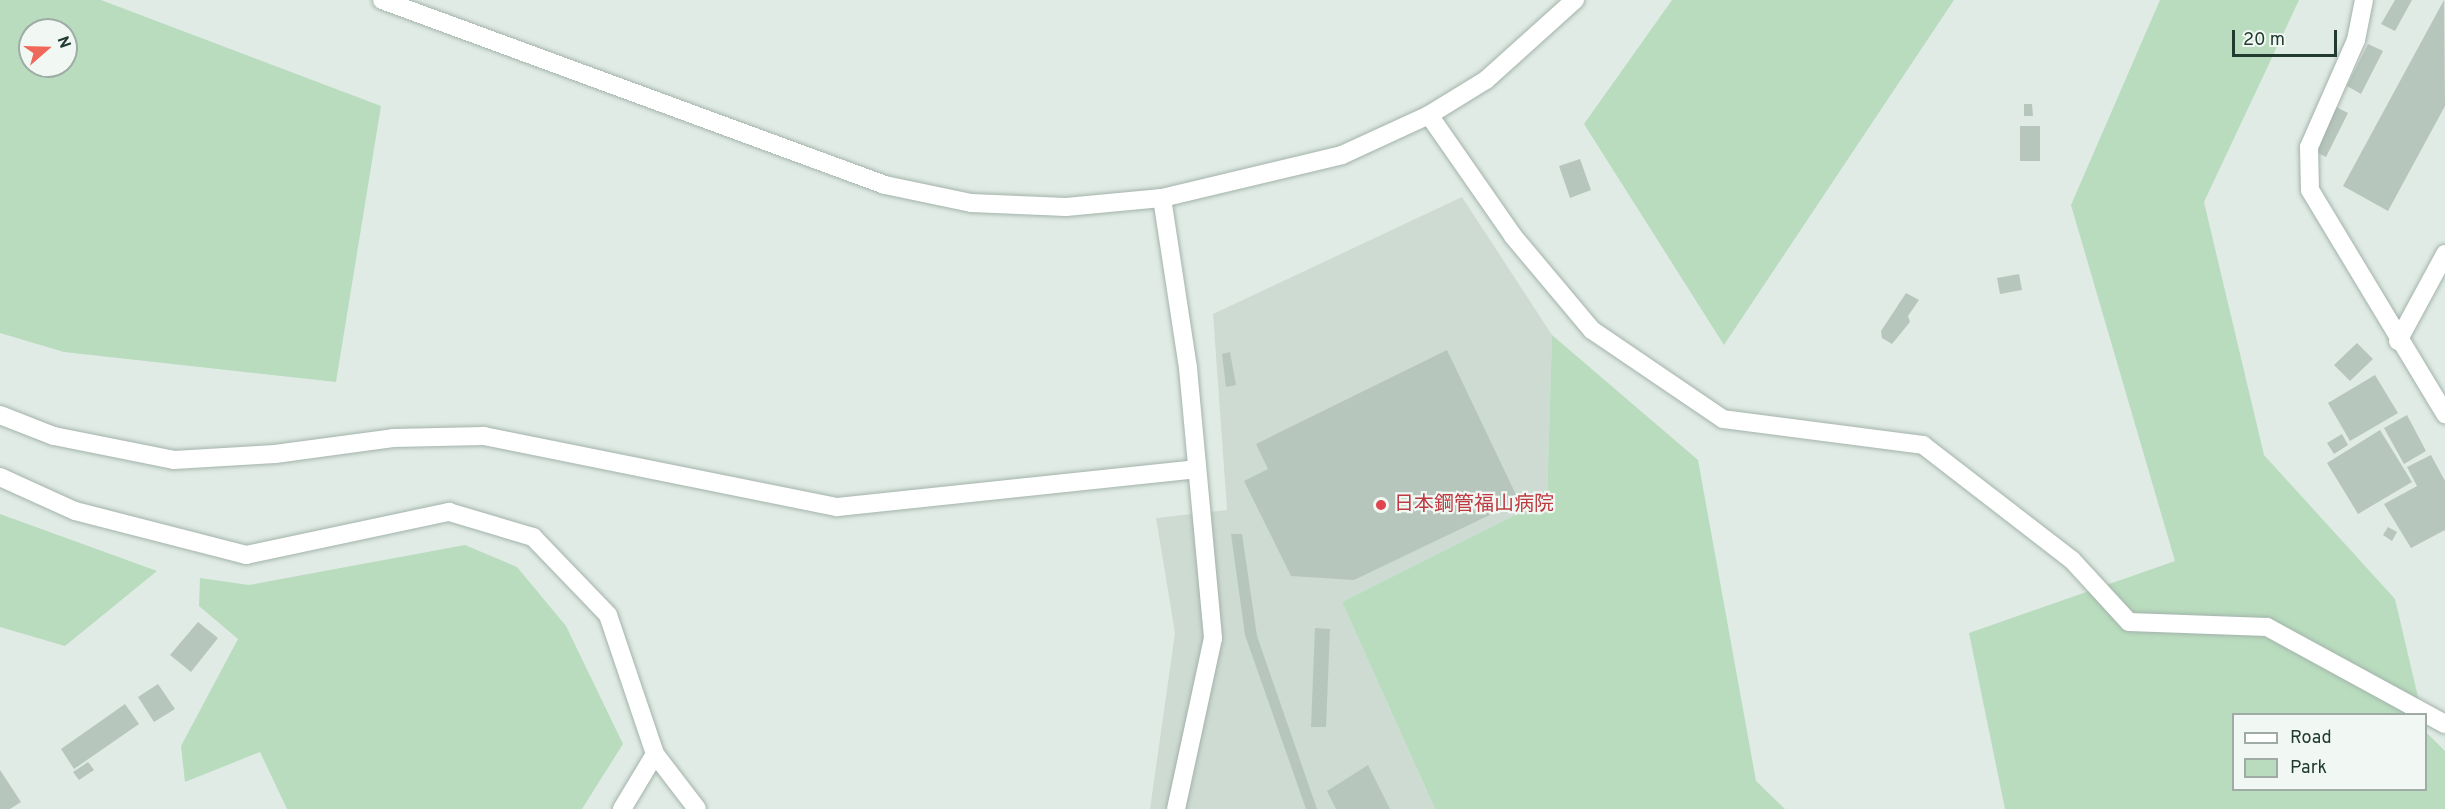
<!DOCTYPE html>
<html>
<head>
<meta charset="utf-8">
<style>
	body { margin:0 }
	#map { position:relative; width:2445px; height:809px; overflow:hidden; background:#e0ebe5; font-family:Overpass,"Noto Sans JP",sans-serif }
	div>[style] { position:absolute }
	.built>* { inset:0; background:#cedbd3 }
	.green>* { inset:0; background:#b9dcbe }
	.building>* { inset:0; background:#b6c6bd }
	.roads { filter:drop-shadow(0 0 2px #a3b3ab) drop-shadow(0 0 2px #a3b3ab) }
	.minor>* { height:18px; margin:-9px; padding:0 9px; transform-origin:9px; border-radius:9px; background:#fff }
	.dots>* { width:16px; height:16px; translate:-50% -50%; box-sizing:border-box; border:3px solid #f1f8f3; border-radius:50% }
	span { translate:-50% -50%; white-space:nowrap; text-align:center; line-height:1.15; -webkit-text-stroke:4.5px #f1f8f3; paint-order:stroke }
	.health-label { font-size:20px; color:#be3a42 }
	.left { translate:0 -50%; text-align:left }
	.legend { position:absolute; left:2232px; top:713px; width:195px; height:78px; box-sizing:border-box; background:#f1f8f3; border:2px solid #9eaca5; margin:0; padding:8px 10px; list-style:none; font-size:18px; color:#213b30 }
	.legend li { display:flex; align-items:center; gap:12px; height:30px }
	.legend b { width:30px; border:2px solid #9eaca5 }
	.north { position:absolute; left:18px; top:18px; width:60px; height:60px; box-sizing:border-box; background:#f1f8f3; border:2px solid #9eaca5; border-radius:50%; rotate:70deg; font-size:16px; font-weight:700; line-height:24px; text-align:center; color:#213b30 }
	.north::after { content:''; display:block; margin:auto; width:21px; height:27px; background:#f06859; clip-path:polygon(50% 0,100% 100%,50% 72%,0 100%) }
	.scale { position:absolute; left:2232px; top:30px; width:105px; height:27px; box-sizing:border-box; border:3px solid #213b30; border-top:0; padding-left:8px; font-size:18px; line-height:21px; white-space:nowrap; color:#213b30; -webkit-text-stroke:4px #f1f8f3; paint-order:stroke }
</style>
</head>
<body>
<div id="map">
	<div class="built">
		<div style="clip-path:polygon(1462px 197px,1552px 335px,1547px 499px,1342px 602px,1435px 809px,1150px 809px,1175px 633px,1156px 518px,1227px 510px,1213px 314px)"></div>
	</div>
	<div class="green">
		<div style="clip-path:polygon(evenodd,0 0,101px 0,381px 106px,336px 382px,64px 352px,0 333px,0 0,30px 30px,66px 30px,66px 66px,30px 66px,30px 30px)"></div>
		<div style="clip-path:polygon(1672px 0,1954px 0,1724px 345px,1584px 124px)"></div>
		<div style="clip-path:polygon(2160px 0,2299px 0,2204px 202px,2264px 455px,2395px 599px,2422px 714px,2234px 714px,2234px 790px,2426px 790px,2426px 732px,2445px 751px,2445px 809px,2005px 809px,1969px 633px,2175px 561px,2071px 205px)"></div>
		<div style="clip-path:polygon(1552px 335px,1698px 460px,1756px 781px,1785px 809px,1435px 809px,1342px 602px,1547px 499px)"></div>
		<div style="clip-path:polygon(0 514px,157px 571px,65px 646px,0 627px)"></div>
		<div style="clip-path:polygon(465px 545px,517px 567px,566px 626px,623px 744px,582px 809px,287px 809px,260px 752px,185px 782px,181px 746px,238px 639px,199px 606px,200px 578px,249px 585px)"></div>
	</div>
	<div class="building">
		<div style="clip-path:polygon(2395px 0,2412px 0,2395px 31px,2381px 24px)"></div>
		<div style="clip-path:polygon(2444px 0,2445px 106px,2388px 211px,2343px 186px)"></div>
		<div style="clip-path:polygon(2368px 44px,2383px 51px,2361px 94px,2347px 86px)"></div>
		<div style="clip-path:polygon(2024px 104px,2032px 104px,2033px 116px,2024px 116px)"></div>
		<div style="clip-path:polygon(2334px 106px,2348px 113px,2326px 157px,2312px 150px)"></div>
		<div style="clip-path:polygon(2020px 126px,2040px 126px,2040px 161px,2020px 161px)"></div>
		<div style="clip-path:polygon(1580px 159px,1591px 190px,1570px 198px,1559px 166px)"></div>
		<div style="clip-path:polygon(2019px 274px,2022px 290px,2000px 294px,1997px 278px)"></div>
		<div style="clip-path:polygon(1906px 293px,1919px 300px,1908px 316px,1910px 322px,1892px 344px,1882px 338px,1881px 331px)"></div>
		<div style="clip-path:polygon(2357px 343px,2373px 359px,2350px 381px,2334px 365px)"></div>
		<div style="clip-path:polygon(1447px 350px,1519px 501px,1354px 580px,1291px 576px,1244px 481px,1268px 469px,1256px 444px)"></div>
		<div style="clip-path:polygon(1230px 352px,1236px 385px,1226px 387px,1222px 354px)"></div>
		<div style="clip-path:polygon(2375px 375px,2398px 413px,2350px 441px,2328px 403px)"></div>
		<div style="clip-path:polygon(2407px 415px,2426px 451px,2404px 464px,2384px 428px)"></div>
		<div style="clip-path:polygon(2380px 430px,2412px 482px,2358px 514px,2327px 463px)"></div>
		<div style="clip-path:polygon(2342px 434px,2348px 445px,2334px 454px,2327px 443px)"></div>
		<div style="clip-path:polygon(2431px 455px,2445px 481px,2445px 530px,2411px 548px,2384px 504px,2417px 486px,2407px 467px)"></div>
		<div style="clip-path:polygon(2388px 527px,2397px 532px,2392px 541px,2383px 535px)"></div>
		<div style="clip-path:polygon(1231px 534px,1242px 534px,1257px 636px,1317px 809px,1306px 809px,1245px 635px)"></div>
		<div style="clip-path:polygon(198px 622px,218px 638px,191px 672px,170px 655px)"></div>
		<div style="clip-path:polygon(1315px 628px,1330px 629px,1326px 727px,1311px 727px)"></div>
		<div style="clip-path:polygon(158px 684px,175px 709px,154px 722px,138px 697px)"></div>
		<div style="clip-path:polygon(125px 704px,139px 724px,74px 769px,61px 749px)"></div>
		<div style="clip-path:polygon(88px 762px,94px 770px,79px 780px,73px 772px)"></div>
		<div style="clip-path:polygon(1368px 765px,1390px 809px,1336px 809px,1327px 791px)"></div>
		<div style="clip-path:polygon(0 770px,21px 802px,10px 809px,0 809px)"></div>
	</div>
	<div class="roads">
		<div class="minor">
			<div style="left:382px;top:0;width:536px;rotate:20.19deg"></div>
			<div style="left:885px;top:185px;width:88px;rotate:11.8deg"></div>
			<div style="left:971px;top:203px;width:95px;rotate:2.4deg"></div>
			<div style="left:1066px;top:207px;width:96px;rotate:-5.4deg"></div>
			<div style="left:1162px;top:198px;width:185px;rotate:-13.4deg"></div>
			<div style="left:1342px;top:155px;width:96px;rotate:-24.7deg"></div>
			<div style="left:1429px;top:115px;width:67px;rotate:-31.6deg"></div>
			<div style="left:1486px;top:80px;width:120px;rotate:-42deg"></div>
			<div style="left:2364px;top:0;width:41px;rotate:101.3deg"></div>
			<div style="left:2356px;top:40px;width:117px;rotate:113.7deg"></div>
			<div style="left:2309px;top:147px;width:43px;rotate:88.7deg"></div>
			<div style="left:2310px;top:190px;width:262px;rotate:58.9deg"></div>
			<div style="left:1429px;top:115px;width:147px;rotate:55.2deg"></div>
			<div style="left:1513px;top:236px;width:123px;rotate:50deg"></div>
			<div style="left:1592px;top:330px;width:158px;rotate:34.2deg"></div>
			<div style="left:1723px;top:419px;width:202px;rotate:7.4deg"></div>
			<div style="left:1923px;top:445px;width:188px;rotate:37.7deg"></div>
			<div style="left:2072px;top:560px;width:84px;rotate:47.4deg"></div>
			<div style="left:2129px;top:622px;width:138px;rotate:2.1deg"></div>
			<div style="left:2267px;top:627px;width:203px;rotate:28.6deg"></div>
			<div style="left:1162px;top:198px;width:172px;rotate:81.3deg"></div>
			<div style="left:1188px;top:368px;width:271px;rotate:84.7deg"></div>
			<div style="left:1213px;top:638px;width:175px;rotate:102.2deg"></div>
			<div style="left:2398px;top:341px;width:99px;rotate:-61.6deg"></div>
			<div style="left:0;top:415px;width:58px;rotate:21.3deg"></div>
			<div style="left:54px;top:436px;width:122px;rotate:11.3deg"></div>
			<div style="left:174px;top:460px;width:101px;rotate:-3.4deg"></div>
			<div style="left:275px;top:454px;width:119px;rotate:-7.7deg"></div>
			<div style="left:393px;top:438px;width:91px;rotate:-1.3deg"></div>
			<div style="left:484px;top:436px;width:360px;rotate:11.4deg"></div>
			<div style="left:837px;top:507px;width:361px;rotate:-6deg"></div>
			<div style="left:0;top:477px;width:82px;rotate:24.4deg"></div>
			<div style="left:75px;top:511px;width:177px;rotate:14.4deg"></div>
			<div style="left:246px;top:555px;width:208px;rotate:-12deg"></div>
			<div style="left:449px;top:512px;width:88px;rotate:16.6deg"></div>
			<div style="left:533px;top:537px;width:108px;rotate:46.1deg"></div>
			<div style="left:608px;top:615px;width:147px;rotate:71.3deg"></div>
			<div style="left:655px;top:754px;width:69px;rotate:52.6deg"></div>
			<div style="left:622px;top:809px;width:64px;rotate:-59deg"></div>
		</div>
	</div>
	<div class="dots">
		<div style="left:1381px;top:505px;background:#e0444e"></div>
	</div>
	<div class="health-label">
		<span class="left" style="left:1394px;top:505px">日本鋼管福山病院</span>
	</div>
	<ul class="legend">
	<li><b style="height:8px;background:#fff"></b>Road</li>
	<li><b style="height:16px;background:#b9dcbe"></b>Park</li>
	</ul>
	<div class="north">N</div>
	<div class="scale">20 m</div>
</div>
</body>
</html>
